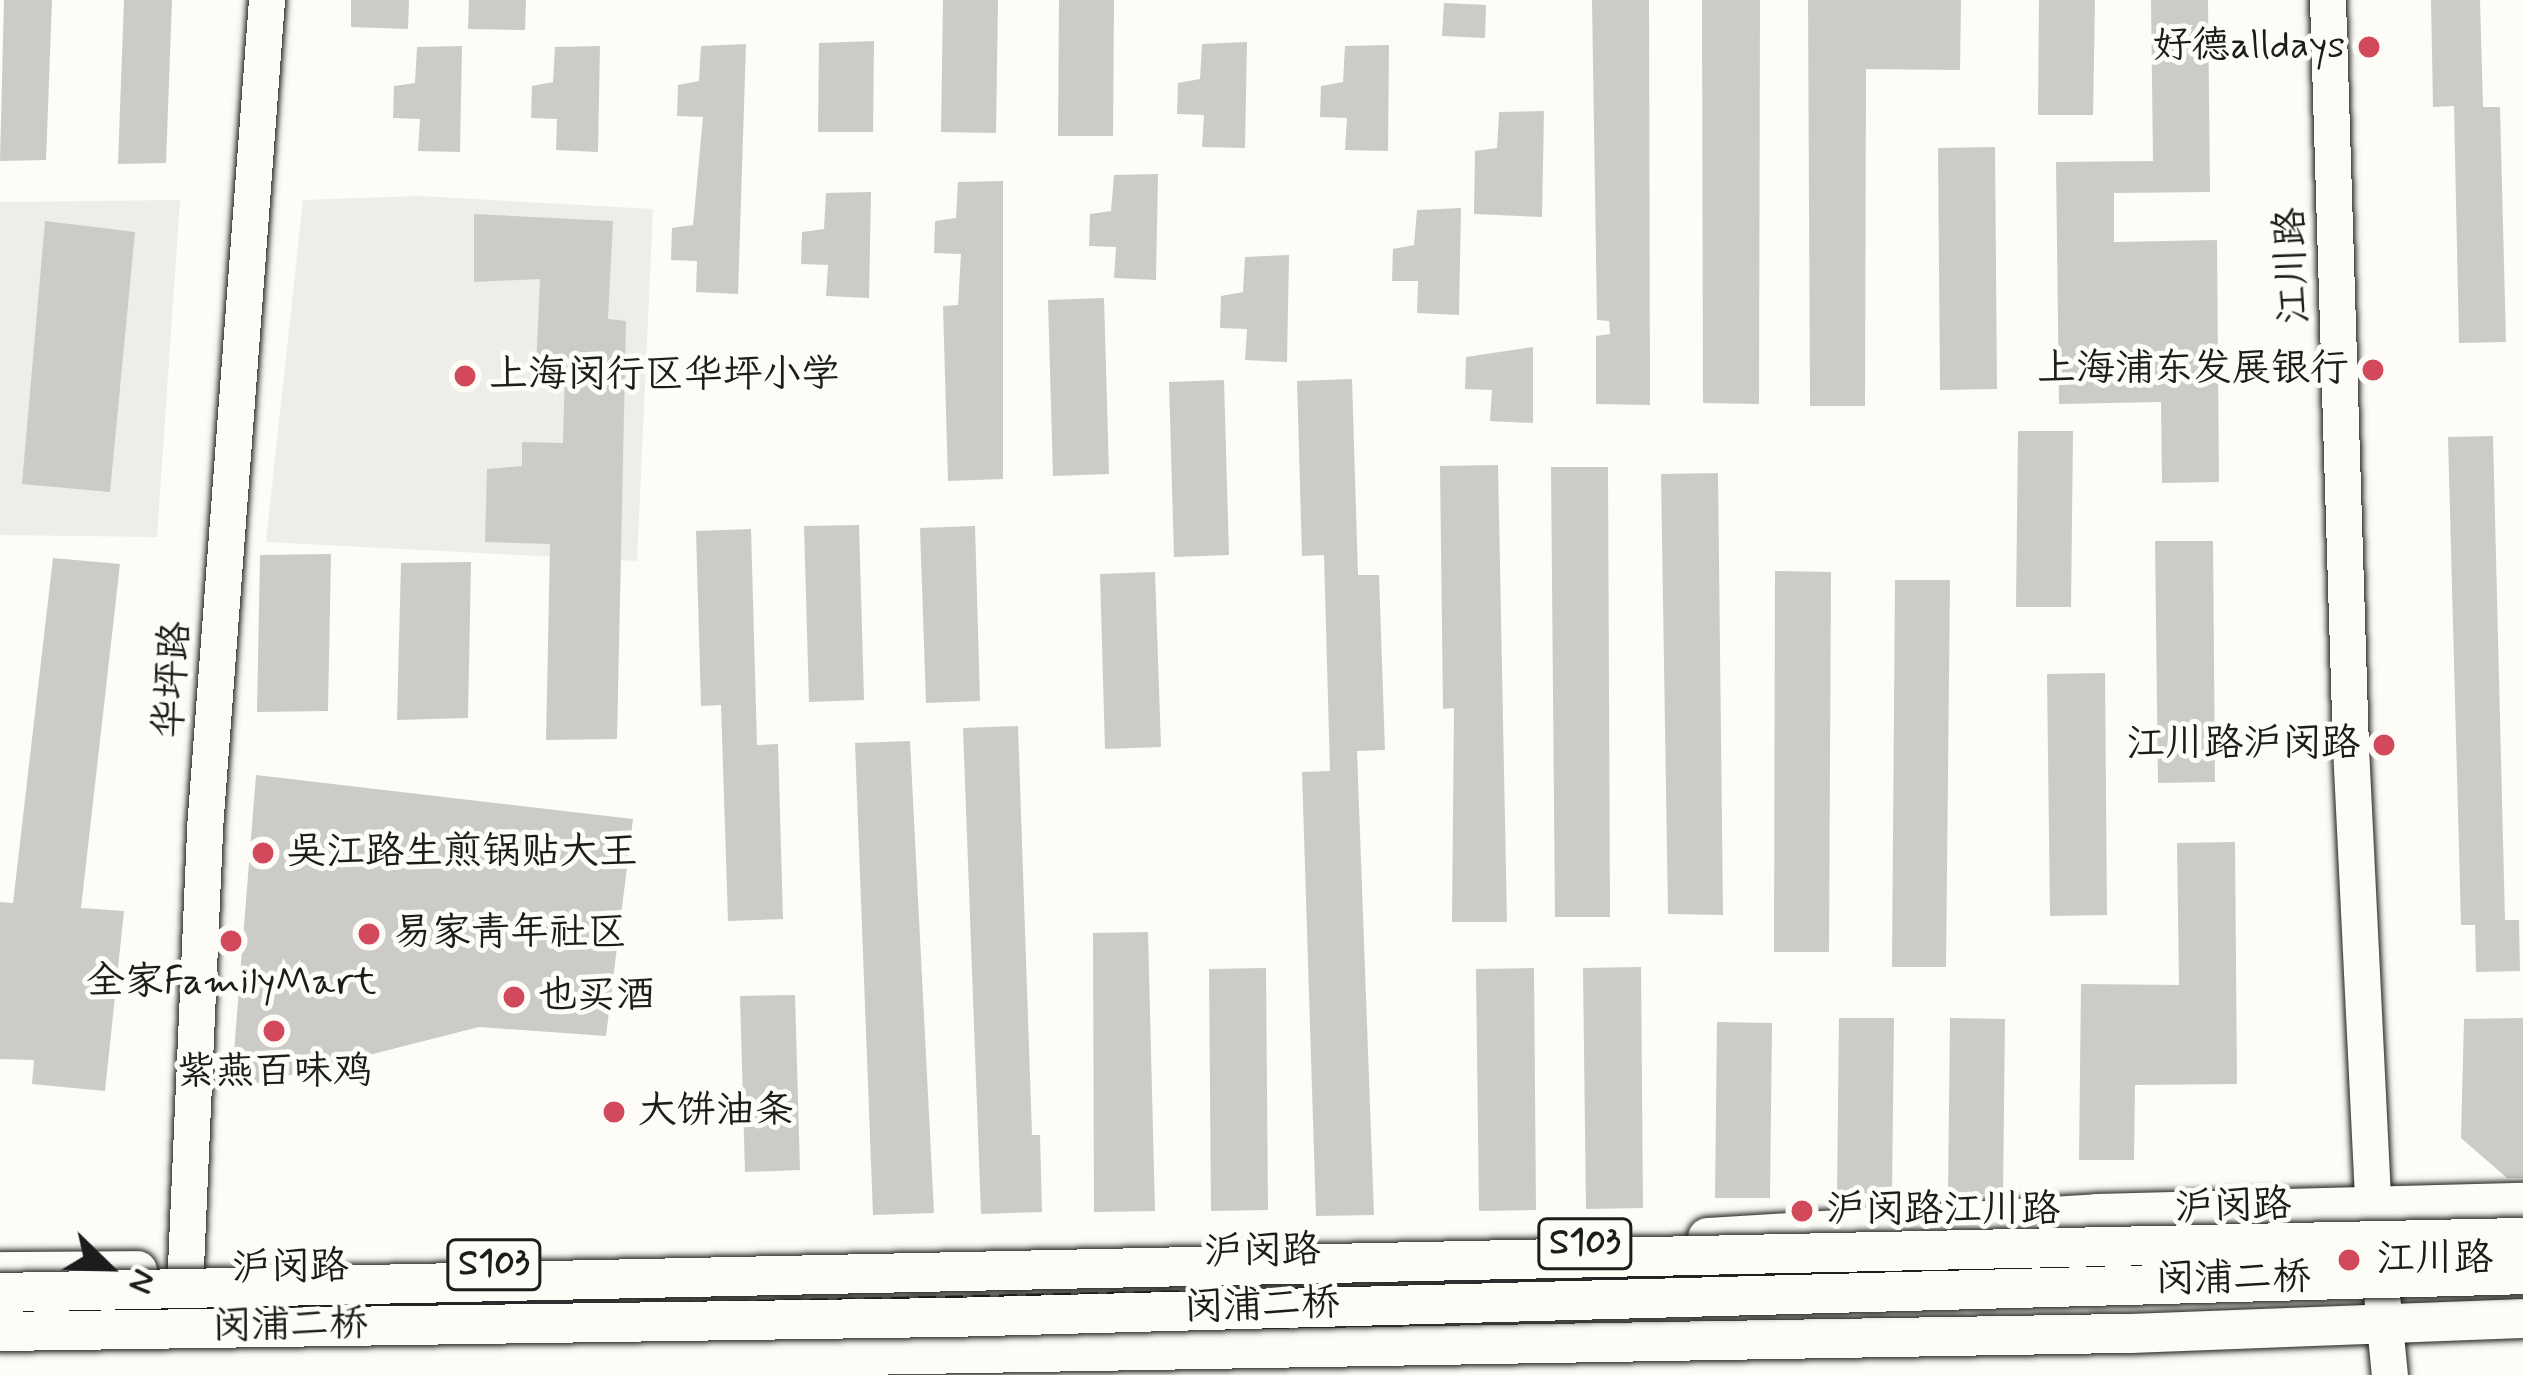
<!DOCTYPE html>
<html>
<head>
<meta charset="utf-8">
<style>
	body { margin:0 }
	#map { position:relative; width:2523px; height:1375px; overflow:hidden; background:#fdfcf7; font-family:Mynerve,"LXGW WenKai TC",sans-serif }
	div>[style] { position:absolute }
	.built>* { inset:0; background:#eeede9 }
	.building>* { inset:0; background:#cccbc8 }
	.roads { filter:drop-shadow(0 0 3px #1c1c1c) drop-shadow(0 0 3px #1c1c1c) }
	.secondary>* { height:36px; margin:-18px; padding:0 18px; transform-origin:18px; border-radius:18px; background:#fdfcf7 }
	.primary>* { height:39px; margin:-19.5px; padding:0 19.5px; transform-origin:19.5px; border-radius:19.5px; background:#fdfcf7 }
	.rail>* { height:9px; margin-top:-4.5px; transform-origin:0; background:repeating-linear-gradient(90deg,#1c1c1c 0 18px,transparent 0 27px) }
	.bridges { filter:drop-shadow(0 0 3px #1c1c1c) drop-shadow(0 0 3px #1c1c1c) }
	.primary-bridge>* { height:39px; margin:-19.5px; padding:0 19.5px; transform-origin:19.5px; border-radius:19.5px; background:#fdfcf7 }
	.dots>* { width:33px; height:33px; translate:-50% -50%; box-sizing:border-box; border:6px solid #fdfcf7; border-radius:50% }
	span { translate:-50% -50%; white-space:nowrap; text-align:center; line-height:1.15; -webkit-text-stroke:10px #fdfcf7; paint-order:stroke }
	.shield-label span { padding:3px 9px; background:#fdfcf7; border:3px solid; border-radius:9px; -webkit-text-stroke-width:0 }
	.shield-label { font-size:36px; color:#1c1c1c; font-weight:700 }
	.poi-label { font-size:39px; color:#1c1c1c }
	.right { translate:-100% -50%; text-align:right }
	.left { translate:0 -50%; text-align:left }
	.street-label { font-size:39px; color:#1c1c1c }
	.north { position:absolute; left:48px; top:1207px; width:120px; height:120px; -webkit-text-stroke:9px #fdfcf7; paint-order:stroke; rotate:113deg; font-size:33px; font-weight:700; line-height:48px; text-align:center; color:#1c1c1c }
	.north::after { content:''; display:block; margin:auto; width:42px; height:54px; background:#1c1c1c; clip-path:polygon(50% 0,100% 100%,50% 72%,0 100%) }
</style>
</head>
<body>
<div id="map">
	<div class="built">
		<div style="clip-path:polygon(420px 196px,653px 209px,637px 561px,266px 542px,303px 200px)"></div>
		<div style="clip-path:polygon(180px 200px,157px 537px,0 535px,0 202px)"></div>
	</div>
	<div class="building">
		<div style="clip-path:polygon(4px 0,52px 0,46px 160px,0 161px)"></div>
		<div style="clip-path:polygon(124px 0,172px 0,166px 163px,118px 164px)"></div>
		<div style="clip-path:polygon(351px 0,409px 0,408px 29px,351px 27px)"></div>
		<div style="clip-path:polygon(469px 0,526px 0,525px 30px,468px 29px)"></div>
		<div style="clip-path:polygon(943px 0,998px 0,996px 133px,941px 132px)"></div>
		<div style="clip-path:polygon(1059px 0,1114px 0,1113px 136px,1058px 136px)"></div>
		<div style="clip-path:polygon(1592px 0,1649px 0,1650px 405px,1596px 404px,1596px 336px,1610px 334px,1609px 321px,1597px 320px)"></div>
		<div style="clip-path:polygon(1702px 0,1760px 0,1759px 404px,1703px 403px)"></div>
		<div style="clip-path:polygon(1808px 0,1961px 0,1960px 70px,1866px 69px,1865px 406px,1810px 406px)"></div>
		<div style="clip-path:polygon(2039px 0,2095px 0,2093px 115px,2038px 115px)"></div>
		<div style="clip-path:polygon(2151px 0,2208px 0,2210px 192px,2114px 193px,2114px 242px,2217px 240px,2219px 482px,2162px 483px,2161px 402px,2059px 404px,2056px 162px,2153px 161px)"></div>
		<div style="clip-path:polygon(2431px 0,2480px 0,2483px 107px,2500px 107px,2506px 342px,2459px 343px,2454px 106px,2433px 107px)"></div>
		<div style="clip-path:polygon(1444px 3px,1486px 5px,1485px 38px,1442px 36px)"></div>
		<div style="clip-path:polygon(874px 41px,873px 132px,818px 132px,819px 43px)"></div>
		<div style="clip-path:polygon(1247px 42px,1245px 148px,1202px 147px,1204px 115px,1177px 114px,1178px 83px,1200px 79px,1202px 44px)"></div>
		<div style="clip-path:polygon(746px 44px,738px 294px,696px 292px,697px 261px,671px 260px,672px 228px,693px 225px,703px 117px,677px 116px,678px 85px,699px 81px,701px 46px)"></div>
		<div style="clip-path:polygon(1389px 45px,1388px 151px,1345px 150px,1347px 118px,1320px 117px,1321px 86px,1343px 82px,1345px 46px)"></div>
		<div style="clip-path:polygon(462px 46px,460px 152px,418px 151px,420px 119px,393px 118px,394px 86px,415px 83px,417px 47px)"></div>
		<div style="clip-path:polygon(600px 46px,598px 152px,556px 150px,557px 119px,531px 118px,532px 86px,553px 82px,555px 47px)"></div>
		<div style="clip-path:polygon(1544px 111px,1542px 217px,1474px 214px,1475px 151px,1497px 148px,1499px 112px)"></div>
		<div style="clip-path:polygon(1995px 147px,1997px 389px,1940px 390px,1938px 148px)"></div>
		<div style="clip-path:polygon(1158px 174px,1156px 280px,1114px 278px,1116px 247px,1089px 246px,1090px 214px,1111px 211px,1114px 175px)"></div>
		<div style="clip-path:polygon(1003px 181px,1003px 479px,948px 481px,943px 306px,958px 305px,961px 254px,934px 253px,935px 221px,956px 218px,958px 182px)"></div>
		<div style="clip-path:polygon(871px 192px,869px 298px,826px 296px,828px 265px,801px 264px,802px 232px,824px 229px,826px 193px)"></div>
		<div style="clip-path:polygon(1461px 208px,1459px 315px,1417px 313px,1418px 281px,1392px 281px,1393px 249px,1414px 245px,1417px 210px)"></div>
		<div style="clip-path:polygon(474px 214px,613px 221px,608px 319px,626px 321px,617px 739px,546px 740px,550px 544px,485px 542px,487px 469px,522px 466px,522px 442px,563px 443px,565px 370px,536px 369px,540px 279px,474px 282px)"></div>
		<div style="clip-path:polygon(45px 221px,135px 232px,110px 492px,22px 484px)"></div>
		<div style="clip-path:polygon(1289px 255px,1287px 362px,1245px 360px,1247px 329px,1220px 328px,1221px 296px,1243px 292px,1245px 257px)"></div>
		<div style="clip-path:polygon(1104px 298px,1109px 474px,1053px 476px,1048px 300px)"></div>
		<div style="clip-path:polygon(1533px 347px,1533px 423px,1490px 421px,1492px 390px,1465px 389px,1466px 357px)"></div>
		<div style="clip-path:polygon(1352px 379px,1358px 575px,1379px 575px,1385px 750px,1357px 751px,1374px 1215px,1316px 1216px,1302px 772px,1330px 771px,1324px 555px,1302px 556px,1297px 381px)"></div>
		<div style="clip-path:polygon(1224px 380px,1229px 555px,1174px 557px,1169px 382px)"></div>
		<div style="clip-path:polygon(2018px 431px,2073px 431px,2071px 607px,2016px 607px)"></div>
		<div style="clip-path:polygon(2493px 436px,2505px 920px,2519px 920px,2520px 971px,2476px 972px,2475px 925px,2461px 925px,2448px 437px)"></div>
		<div style="clip-path:polygon(1498px 465px,1507px 922px,1452px 922px,1454px 708px,1443px 709px,1440px 466px)"></div>
		<div style="clip-path:polygon(1551px 467px,1608px 467px,1610px 917px,1555px 917px)"></div>
		<div style="clip-path:polygon(1718px 473px,1723px 915px,1668px 914px,1661px 474px)"></div>
		<div style="clip-path:polygon(859px 525px,864px 700px,809px 702px,804px 526px)"></div>
		<div style="clip-path:polygon(975px 526px,980px 701px,926px 703px,920px 528px)"></div>
		<div style="clip-path:polygon(751px 529px,757px 745px,778px 744px,783px 919px,728px 921px,721px 705px,701px 706px,696px 531px)"></div>
		<div style="clip-path:polygon(2155px 541px,2213px 541px,2215px 782px,2158px 783px)"></div>
		<div style="clip-path:polygon(331px 554px,328px 711px,257px 712px,260px 555px)"></div>
		<div style="clip-path:polygon(53px 558px,120px 564px,81px 908px,124px 911px,105px 1091px,32px 1084px,34px 1060px,0 1059px,0 902px,13px 903px)"></div>
		<div style="clip-path:polygon(471px 562px,468px 718px,397px 720px,401px 563px)"></div>
		<div style="clip-path:polygon(1775px 571px,1831px 572px,1829px 952px,1774px 952px)"></div>
		<div style="clip-path:polygon(1155px 572px,1161px 747px,1105px 749px,1100px 574px)"></div>
		<div style="clip-path:polygon(1895px 580px,1950px 580px,1946px 967px,1892px 967px)"></div>
		<div style="clip-path:polygon(2105px 673px,2107px 915px,2050px 916px,2047px 674px)"></div>
		<div style="clip-path:polygon(1018px 726px,1032px 1135px,1040px 1135px,1042px 1212px,981px 1214px,963px 728px)"></div>
		<div style="clip-path:polygon(910px 741px,934px 1213px,873px 1215px,855px 743px)"></div>
		<div style="clip-path:polygon(256px 775px,633px 819px,606px 1036px,479px 1027px,231px 1090px)"></div>
		<div style="clip-path:polygon(2235px 842px,2237px 1084px,2135px 1085px,2134px 1160px,2079px 1160px,2081px 984px,2179px 985px,2177px 843px)"></div>
		<div style="clip-path:polygon(1148px 932px,1155px 1211px,1094px 1212px,1093px 933px)"></div>
		<div style="clip-path:polygon(1641px 967px,1643px 1208px,1586px 1209px,1583px 968px)"></div>
		<div style="clip-path:polygon(1266px 968px,1268px 1210px,1211px 1211px,1209px 969px)"></div>
		<div style="clip-path:polygon(1534px 968px,1536px 1210px,1479px 1211px,1476px 969px)"></div>
		<div style="clip-path:polygon(795px 995px,800px 1170px,745px 1172px,740px 996px)"></div>
		<div style="clip-path:polygon(1839px 1018px,1894px 1018px,1892px 1194px,1837px 1193px)"></div>
		<div style="clip-path:polygon(1950px 1018px,2005px 1019px,2003px 1194px,1948px 1194px)"></div>
		<div style="clip-path:polygon(2523px 1018px,2523px 1178px,2507px 1178px,2461px 1138px,2464px 1019px)"></div>
		<div style="clip-path:polygon(1717px 1022px,1772px 1023px,1770px 1198px,1715px 1198px)"></div>
	</div>
	<div class="roads">
		<div class="secondary">
			<div style="left:2328px;top:0;width:748px;rotate:88.24deg"></div>
			<div style="left:2351px;top:748px;width:456px;rotate:87.2deg"></div>
			<div style="left:2373px;top:1203px;width:173px;rotate:84.4deg"></div>
			<div style="left:184px;top:1313px;width:484px;rotate:-87.5deg"></div>
			<div style="left:205px;top:829px;width:831px;rotate:-85.72deg"></div>
		</div>
		<div class="primary">
			<div style="left:1707px;top:1237px;width:391px;rotate:-3.5deg"></div>
			<div style="left:2097px;top:1213px;width:426px;rotate:-1.5deg"></div>
			<div style="left:0;top:1271px;width:137px;rotate:-0.4deg"></div>
			<div style="left:0;top:1370px;width:2130px;rotate:-1deg"></div>
			<div style="left:2130px;top:1333px;width:393px;rotate:-2.2deg"></div>
		</div>
	</div>
	<div class="rail">
		<div style="left:2115px;top:1253px;width:408px;rotate:-1deg"></div>
		<div style="left:0;top:1303px;width:1377px;rotate:-1.29deg"></div>
		<div style="left:0;top:1321px;width:2524px;rotate:-1.29deg"></div>
	</div>
	<div class="bridges">
		<div class="primary-bridge">
			<div style="left:0;top:1292px;width:2524px;rotate:-1.25deg"></div>
			<div style="left:0;top:1331px;width:949px;rotate:-0.85deg"></div>
			<div style="left:949px;top:1317px;width:1575px;rotate:-1.56deg"></div>
		</div>
	</div>
	<div class="dots">
		<div style="left:2369px;top:47px;background:#d1495b"></div>
		<div style="left:2373px;top:370px;background:#d1495b"></div>
		<div style="left:465px;top:376px;background:#d1495b"></div>
		<div style="left:2384px;top:745px;background:#d1495b"></div>
		<div style="left:263px;top:853px;background:#d1495b"></div>
		<div style="left:369px;top:934px;background:#d1495b"></div>
		<div style="left:231px;top:941px;background:#d1495b"></div>
		<div style="left:514px;top:997px;background:#d1495b"></div>
		<div style="left:274px;top:1031px;background:#d1495b"></div>
		<div style="left:614px;top:1112px;background:#d1495b"></div>
		<div style="left:1802px;top:1211px;background:#d1495b"></div>
		<div style="left:2349px;top:1260px;background:#d1495b"></div>
	</div>
	<div class="shield-label">
		<span style="left:1585px;top:1244px">S103</span>
		<span style="left:494px;top:1265px">S103</span>
	</div>
	<div class="poi-label">
		<span class="right" style="left:2345px;top:47px">好德alldays</span>
		<span class="right" style="left:2349px;top:370px">上海浦东发展银行</span>
		<span class="left" style="left:489px;top:376px">上海闵行区华坪小学</span>
		<span class="right" style="left:2360px;top:745px">江川路沪闵路</span>
		<span class="left" style="left:287px;top:853px">吴江路生煎锅贴大王</span>
		<span class="left" style="left:393px;top:934px">易家青年社区</span>
		<span style="left:231px;top:983px">全家FamilyMart</span>
		<span class="left" style="left:538px;top:997px">也买酒</span>
		<span style="left:274px;top:1073px">紫燕百味鸡</span>
		<span class="left" style="left:638px;top:1112px">大饼油条</span>
		<span class="left" style="left:1826px;top:1211px">沪闵路江川路</span>
		<span class="left" style="left:2376px;top:1260px">江川路</span>
	</div>
	<div class="street-label">
		<span style="left:2294px;top:266px;rotate:-92deg">江川路</span>
		<span style="left:174px;top:680px;rotate:-86deg">华坪路</span>
		<span style="left:2233px;top:1208px;rotate:-2deg">沪闵路</span>
		<span style="left:1262px;top:1253px;rotate:-1deg">沪闵路</span>
		<span style="left:290px;top:1269px;rotate:-1deg">沪闵路</span>
		<span style="left:2233px;top:1280px;rotate:-1deg">闵浦二桥</span>
		<span style="left:1262px;top:1307px;rotate:-2deg">闵浦二桥</span>
		<span style="left:290px;top:1327px;rotate:-1deg">闵浦二桥</span>
	</div>
	<div class="north">N</div>
</div>
</body>
</html>
